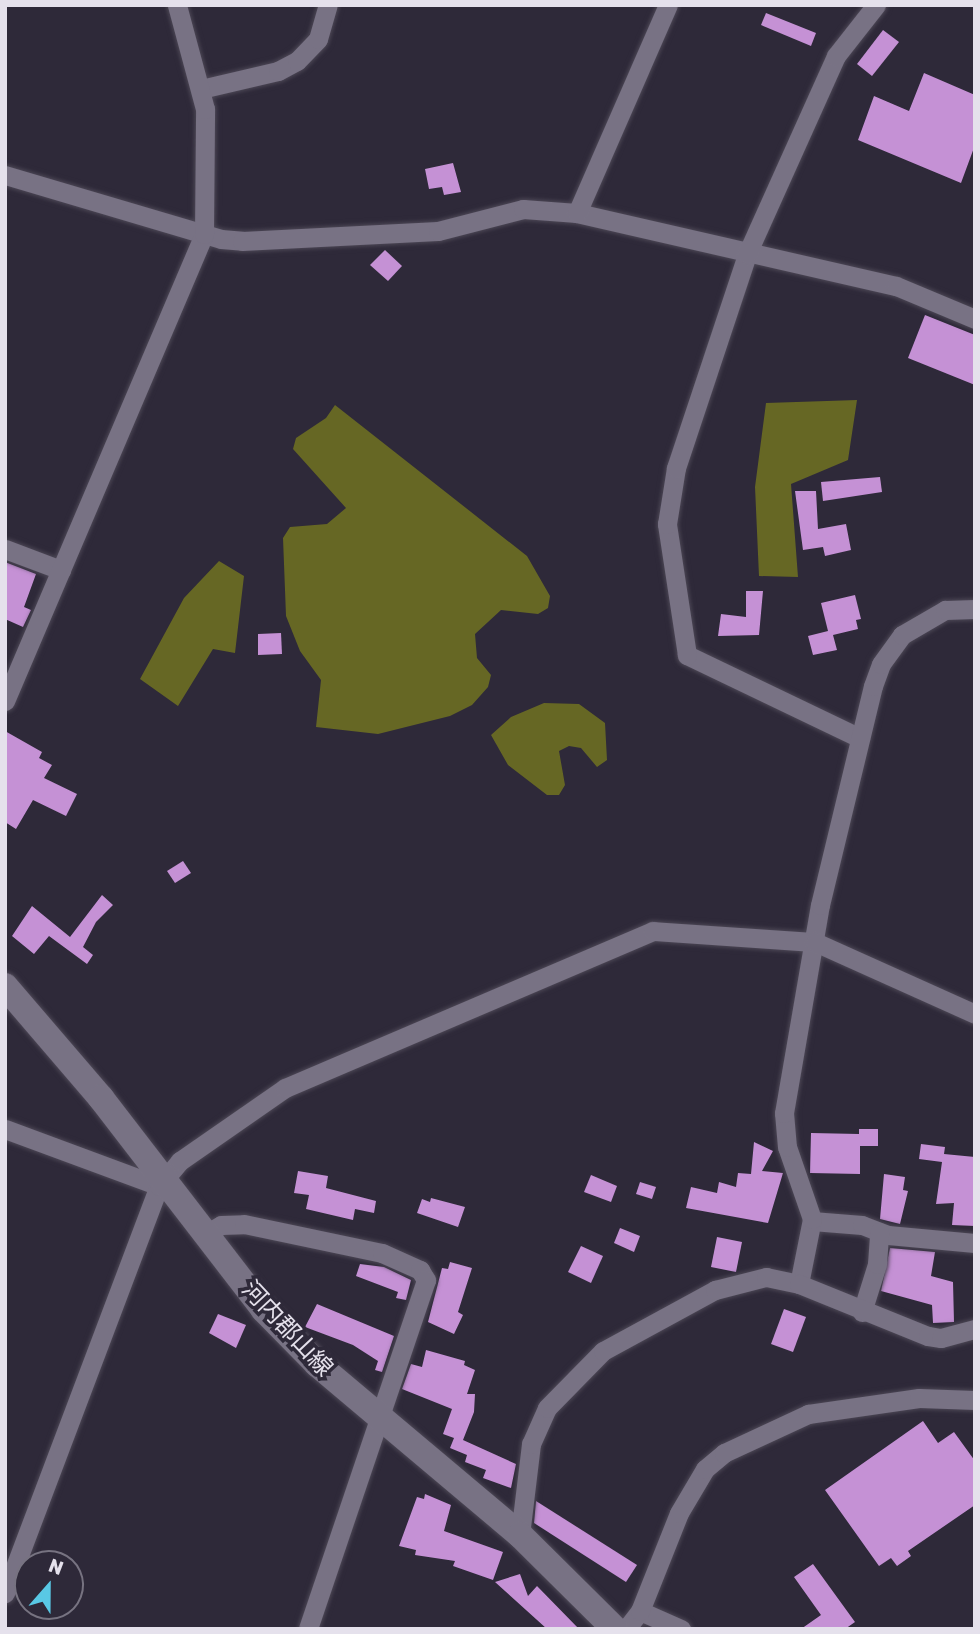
<!DOCTYPE html>
<html>
<head>
<meta charset="utf-8">
<style>
	body { margin:0 }
	#map { position:relative; width:980px; height:1634px; overflow:hidden; background:#2e2939; font-family:Rubik,"Noto Sans JP",sans-serif }
	div>[style] { position:absolute }
	.forest>* { inset:0; background:#666724 }
	.building>* { inset:0; background:#c591d5 }
	.roads { filter:drop-shadow(0 0 2px #4c4755) drop-shadow(0 0 2px #4c4755) }
	.street>* { height:19px; margin:-9.5px; padding:0 9.5px; transform-origin:9.5px; border-radius:9.5px; background:#787284 }
	.secondary>* { height:26px; margin:-13px; padding:0 13px; transform-origin:13px; border-radius:13px; background:#787284 }
	span { translate:-50% -50%; white-space:nowrap; text-align:center; line-height:1.15; -webkit-text-stroke:7px #2e2939; paint-order:stroke }
	.street-label { font-size:24px; color:#e5e1ec }
	.frame { position:absolute; inset:0; border:7px solid #e5e1ec; pointer-events:none }
	.north { position:absolute; left:14px; top:1550px; width:70px; height:70px; box-sizing:border-box; background:#2e2939; border:2px solid #777381; border-radius:50%; rotate:21deg; font-size:19px; font-weight:700; line-height:28px; text-align:center; color:#e5e1ec }
	.north::after { content:''; display:block; margin:auto; width:24px; height:32px; background:#59c8e5; clip-path:polygon(50% 0,100% 100%,50% 72%,0 100%) }
</style>
</head>
<body>
<div id="map">
	<div class="forest">
		<div style="clip-path:polygon(857px 400px,848px 460px,791px 484px,798px 577px,759px 576px,755px 487px,766px 403px)"></div>
		<div style="clip-path:polygon(335px 405px,527px 556px,550px 596px,548px 608px,538px 614px,501px 610px,475px 634px,477px 658px,491px 675px,488px 687px,472px 705px,450px 716px,378px 734px,316px 727px,321px 680px,300px 651px,286px 616px,283px 538px,290px 527px,327px 524px,346px 508px,293px 449px,296px 438px,326px 418px)"></div>
		<div style="clip-path:polygon(219px 561px,244px 576px,235px 653px,213px 649px,178px 706px,140px 679px,184px 598px)"></div>
		<div style="clip-path:polygon(544px 703px,579px 704px,605px 723px,607px 760px,597px 767px,581px 748px,569px 746px,559px 751px,565px 785px,559px 795px,547px 795px,508px 765px,491px 735px,511px 717px)"></div>
	</div>
	<div class="building">
		<div style="clip-path:polygon(766px 13px,816px 33px,811px 46px,761px 25px)"></div>
		<div style="clip-path:polygon(883px 30px,899px 42px,872px 76px,857px 64px)"></div>
		<div style="clip-path:polygon(924px 73px,975px 95px,975px 145px,961px 183px,858px 140px,874px 96px,909px 111px)"></div>
		<div style="clip-path:polygon(453px 163px,461px 192px,444px 195px,442px 187px,429px 189px,425px 169px)"></div>
		<div style="clip-path:polygon(385px 250px,402px 266px,388px 281px,370px 265px)"></div>
		<div style="clip-path:polygon(925px 315px,975px 335px,975px 385px,908px 358px)"></div>
		<div style="clip-path:polygon(880px 477px,882px 492px,823px 501px,821px 482px)"></div>
		<div style="clip-path:polygon(795px 491px,816px 491px,818px 529px,846px 524px,851px 550px,825px 556px,823px 547px,803px 550px)"></div>
		<div style="clip-path:polygon(5px 562px,36px 574px,24px 607px,31px 610px,23px 627px,5px 619px)"></div>
		<div style="clip-path:polygon(746px 591px,763px 591px,759px 635px,718px 636px,721px 614px,746px 617px)"></div>
		<div style="clip-path:polygon(855px 595px,861px 619px,856px 620px,858px 629px,833px 635px,837px 650px,813px 655px,808px 636px,828px 631px,821px 603px)"></div>
		<div style="clip-path:polygon(281px 633px,282px 654px,258px 655px,258px 634px)"></div>
		<div style="clip-path:polygon(5px 731px,42px 752px,39px 758px,52px 765px,44px 778px,77px 794px,66px 816px,33px 800px,16px 829px,5px 822px)"></div>
		<div style="clip-path:polygon(183px 861px,191px 873px,175px 883px,167px 871px)"></div>
		<div style="clip-path:polygon(102px 895px,113px 905px,96px 922px,83px 947px,93px 955px,87px 964px,49px 936px,34px 954px,12px 936px,32px 906px,70px 937px)"></div>
		<div style="clip-path:polygon(859px 1129px,878px 1129px,878px 1146px,860px 1146px,860px 1174px,810px 1173px,811px 1133px,859px 1134px)"></div>
		<div style="clip-path:polygon(754px 1142px,773px 1151px,762px 1171px,783px 1173px,768px 1223px,686px 1208px,691px 1187px,717px 1193px,719px 1182px,736px 1187px,738px 1173px,751px 1174px)"></div>
		<div style="clip-path:polygon(921px 1144px,945px 1147px,944px 1154px,975px 1157px,975px 1226px,952px 1225px,954px 1203px,936px 1204px,942px 1162px,919px 1159px)"></div>
		<div style="clip-path:polygon(298px 1171px,328px 1176px,326px 1188px,376px 1201px,374px 1213px,355px 1209px,353px 1220px,306px 1209px,309px 1195px,294px 1193px)"></div>
		<div style="clip-path:polygon(884px 1174px,905px 1177px,903px 1190px,908px 1191px,900px 1224px,880px 1219px)"></div>
		<div style="clip-path:polygon(591px 1175px,617px 1186px,611px 1202px,584px 1192px)"></div>
		<div style="clip-path:polygon(640px 1182px,656px 1187px,652px 1199px,636px 1194px)"></div>
		<div style="clip-path:polygon(431px 1198px,465px 1207px,458px 1227px,417px 1213px,422px 1199px,430px 1202px)"></div>
		<div style="clip-path:polygon(620px 1228px,640px 1236px,634px 1252px,614px 1243px)"></div>
		<div style="clip-path:polygon(717px 1237px,742px 1242px,736px 1272px,711px 1267px)"></div>
		<div style="clip-path:polygon(581px 1246px,603px 1256px,591px 1283px,568px 1272px)"></div>
		<div style="clip-path:polygon(890px 1248px,935px 1252px,931px 1276px,953px 1282px,954px 1322px,933px 1323px,932px 1305px,881px 1291px)"></div>
		<div style="clip-path:polygon(450px 1262px,472px 1268px,458px 1312px,463px 1315px,454px 1334px,428px 1322px,442px 1268px,448px 1269px)"></div>
		<div style="clip-path:polygon(360px 1264px,384px 1267px,411px 1280px,406px 1300px,396px 1298px,398px 1292px,356px 1276px)"></div>
		<div style="clip-path:polygon(317px 1304px,394px 1336px,382px 1372px,375px 1370px,378px 1361px,353px 1345px,305px 1327px)"></div>
		<div style="clip-path:polygon(784px 1309px,806px 1317px,793px 1352px,771px 1344px)"></div>
		<div style="clip-path:polygon(218px 1314px,246px 1325px,236px 1348px,209px 1333px)"></div>
		<div style="clip-path:polygon(426px 1350px,465px 1361px,464px 1365px,475px 1370px,467px 1394px,475px 1394px,474px 1412px,463px 1440px,516px 1464px,511px 1488px,483px 1478px,486px 1470px,465px 1462px,467px 1455px,450px 1448px,454px 1438px,443px 1434px,452px 1409px,402px 1389px,411px 1364px,422px 1367px)"></div>
		<div style="clip-path:polygon(923px 1421px,938px 1443px,954px 1432px,975px 1461px,975px 1505px,908px 1551px,911px 1556px,897px 1566px,891px 1558px,879px 1566px,825px 1490px)"></div>
		<div style="clip-path:polygon(425px 1494px,451px 1505px,444px 1531px,503px 1552px,493px 1580px,453px 1566px,455px 1561px,415px 1555px,416px 1550px,399px 1546px,417px 1497px,424px 1499px)"></div>
		<div style="clip-path:polygon(536px 1501px,637px 1565px,626px 1582px,534px 1523px)"></div>
		<div style="clip-path:polygon(813px 1564px,855px 1622px,845px 1629px,801px 1629px,821px 1615px,794px 1577px)"></div>
		<div style="clip-path:polygon(520px 1574px,528px 1596px,537px 1586px,579px 1629px,547px 1629px,495px 1582px)"></div>
	</div>
	<div class="roads">
		<div class="street">
			<div style="left:201px;top:89px;width:79px;rotate:-13.2deg"></div>
			<div style="left:278px;top:71px;width:21px;rotate:-28deg"></div>
			<div style="left:297px;top:61px;width:30px;rotate:-46deg"></div>
			<div style="left:318px;top:39px;width:35px;rotate:-74deg"></div>
			<div style="left:5px;top:175px;width:225px;rotate:16.5deg"></div>
			<div style="left:221px;top:239px;width:21px;rotate:5deg"></div>
			<div style="left:242px;top:241px;width:196px;rotate:-2.9deg"></div>
			<div style="left:438px;top:231px;width:88px;rotate:-14.5deg"></div>
			<div style="left:523px;top:209px;width:54px;rotate:4.2deg"></div>
			<div style="left:577px;top:213px;width:327px;rotate:12.9deg"></div>
			<div style="left:896px;top:286px;width:86px;rotate:22.7deg"></div>
			<div style="left:577px;top:213px;width:227px;rotate:-66.4deg"></div>
			<div style="left:5px;top:549px;width:60px;rotate:20.6deg"></div>
			<div style="left:5px;top:701px;width:508px;rotate:-66.92deg"></div>
			<div style="left:204px;top:234px;width:125px;rotate:-89.5deg"></div>
			<div style="left:205px;top:109px;width:108px;rotate:-105.1deg"></div>
			<div style="left:860px;top:738px;width:192px;rotate:-154.4deg"></div>
			<div style="left:687px;top:655px;width:133px;rotate:-98.7deg"></div>
			<div style="left:667px;top:524px;width:57px;rotate:-80.9deg"></div>
			<div style="left:676px;top:468px;width:225px;rotate:-71.6deg"></div>
			<div style="left:747px;top:254px;width:217px;rotate:-65.8deg"></div>
			<div style="left:836px;top:56px;width:65px;rotate:-51.9deg"></div>
			<div style="left:5px;top:1129px;width:164px;rotate:20.3deg"></div>
			<div style="left:812px;top:1221px;width:50px;rotate:4.6deg"></div>
			<div style="left:862px;top:1225px;width:28px;rotate:21deg"></div>
			<div style="left:888px;top:1235px;width:87px;rotate:5.3deg"></div>
			<div style="left:205px;top:1234px;width:18px;rotate:-29deg"></div>
			<div style="left:221px;top:1225px;width:23px;rotate:-2deg"></div>
			<div style="left:244px;top:1224px;width:141px;rotate:11.9deg"></div>
			<div style="left:382px;top:1253px;width:42px;rotate:24.1deg"></div>
			<div style="left:420px;top:1270px;width:12px;rotate:59deg"></div>
			<div style="left:426px;top:1280px;width:367px;rotate:108.7deg"></div>
			<div style="left:799px;top:1284px;width:66px;rotate:-78.7deg"></div>
			<div style="left:812px;top:1219px;width:76px;rotate:-109.1deg"></div>
			<div style="left:787px;top:1147px;width:34px;rotate:-95deg"></div>
			<div style="left:784px;top:1113px;width:211px;rotate:-80.2deg"></div>
			<div style="left:820px;top:905px;width:225px;rotate:-76.4deg"></div>
			<div style="left:873px;top:686px;width:23px;rotate:-70deg"></div>
			<div style="left:881px;top:664px;width:36px;rotate:-54deg"></div>
			<div style="left:902px;top:635px;width:50px;rotate:-30.2deg"></div>
			<div style="left:945px;top:610px;width:30px;rotate:-2deg"></div>
			<div style="left:862px;top:1312px;width:50px;rotate:-72.6deg"></div>
			<div style="left:877px;top:1264px;width:32px;rotate:-86deg"></div>
			<div style="left:520px;top:1535px;width:92px;rotate:-83.1deg"></div>
			<div style="left:531px;top:1444px;width:39px;rotate:-66deg"></div>
			<div style="left:547px;top:1408px;width:80px;rotate:-45.5deg"></div>
			<div style="left:603px;top:1351px;width:128px;rotate:-28.6deg"></div>
			<div style="left:715px;top:1290px;width:53px;rotate:-14.3deg"></div>
			<div style="left:766px;top:1277px;width:34px;rotate:12deg"></div>
			<div style="left:799px;top:1284px;width:139px;rotate:22deg"></div>
			<div style="left:928px;top:1336px;width:13px;rotate:9deg"></div>
			<div style="left:941px;top:1338px;width:35px;rotate:-15deg"></div>
			<div style="left:5px;top:1593px;width:435px;rotate:-69.3deg"></div>
			<div style="left:159px;top:1186px;width:33px;rotate:-50deg"></div>
			<div style="left:180px;top:1161px;width:128px;rotate:-34.8deg"></div>
			<div style="left:285px;top:1088px;width:400px;rotate:-23.1deg"></div>
			<div style="left:653px;top:931px;width:162px;rotate:3.9deg"></div>
			<div style="left:815px;top:942px;width:175px;rotate:24.2deg"></div>
			<div style="left:640px;top:1611px;width:45px;rotate:23.7deg"></div>
			<div style="left:626px;top:1629px;width:23px;rotate:-52deg"></div>
			<div style="left:640px;top:1611px;width:105px;rotate:-68.3deg"></div>
			<div style="left:679px;top:1513px;width:51px;rotate:-59.4deg"></div>
			<div style="left:705px;top:1469px;width:25px;rotate:-40deg"></div>
			<div style="left:724px;top:1453px;width:93px;rotate:-24.9deg"></div>
			<div style="left:808px;top:1414px;width:112px;rotate:-8.2deg"></div>
			<div style="left:919px;top:1398px;width:56px;rotate:2deg"></div>
		</div>
		<div class="secondary">
			<div style="left:5px;top:986px;width:148px;rotate:49.4deg"></div>
			<div style="left:101px;top:1098px;width:267px;rotate:52.4deg"></div>
			<div style="left:264px;top:1310px;width:76px;rotate:45.5deg"></div>
			<div style="left:317px;top:1364px;width:265px;rotate:40.1deg"></div>
			<div style="left:520px;top:1535px;width:134px;rotate:44.7deg"></div>
		</div>
	</div>
	<div class="street-label">
		<span style="left:287px;top:1329px;rotate:47deg">河内郡山線</span>
	</div>
	<div class="frame"></div>
	<div class="north">N</div>
</div>
</body>
</html>
